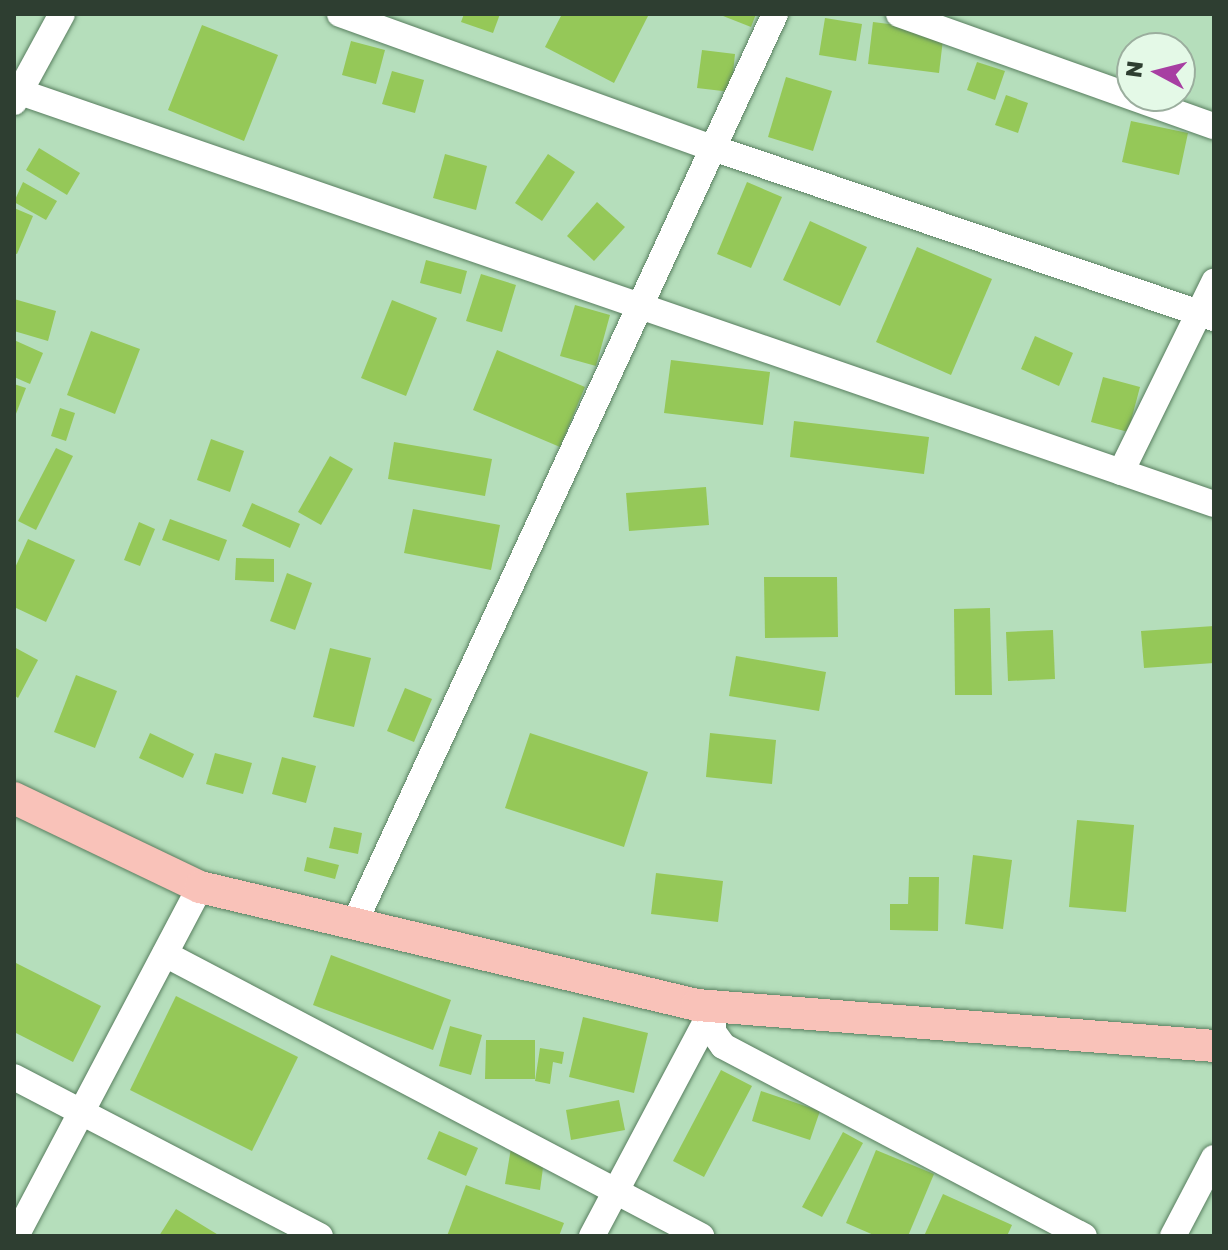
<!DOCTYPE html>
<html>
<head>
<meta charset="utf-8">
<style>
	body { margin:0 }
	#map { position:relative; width:1228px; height:1250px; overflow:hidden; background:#b5debb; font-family:"Golos Text",sans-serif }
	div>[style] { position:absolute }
	.building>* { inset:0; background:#95c858 }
	.roads { filter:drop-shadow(0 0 2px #587e5f) drop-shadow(0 0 2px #587e5f) }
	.minor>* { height:26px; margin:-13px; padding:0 13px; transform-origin:13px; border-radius:13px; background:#fff }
	.major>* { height:32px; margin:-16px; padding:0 16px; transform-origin:16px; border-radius:16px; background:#f9c2b9 }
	span { translate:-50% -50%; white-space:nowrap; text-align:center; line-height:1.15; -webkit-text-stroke:8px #e4f9e7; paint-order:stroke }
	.frame { position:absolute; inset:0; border:16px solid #2e3e31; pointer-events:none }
	.north { position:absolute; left:1116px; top:32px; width:80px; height:80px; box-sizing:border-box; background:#e4f9e7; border:2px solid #9bae9e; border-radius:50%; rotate:277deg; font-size:22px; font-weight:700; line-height:32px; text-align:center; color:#2e3e31 }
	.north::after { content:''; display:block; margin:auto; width:28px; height:36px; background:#a73fa2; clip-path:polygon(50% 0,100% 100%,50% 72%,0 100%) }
</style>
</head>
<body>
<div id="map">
	<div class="building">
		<div style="clip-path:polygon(464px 14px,500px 14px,493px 33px,461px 22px)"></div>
		<div style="clip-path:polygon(562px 14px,649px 14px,614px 83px,545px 47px)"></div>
		<div style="clip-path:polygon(718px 14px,756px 14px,751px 27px)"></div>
		<div style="clip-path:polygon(825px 18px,862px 24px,856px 61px,819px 55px)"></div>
		<div style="clip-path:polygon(873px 22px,944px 31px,939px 73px,868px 64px)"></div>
		<div style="clip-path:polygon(202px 25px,278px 55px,244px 141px,168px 110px)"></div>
		<div style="clip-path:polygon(351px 41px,385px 50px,376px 84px,342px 75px)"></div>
		<div style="clip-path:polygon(702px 50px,735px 54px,731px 92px,697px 88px)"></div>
		<div style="clip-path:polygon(977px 62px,1005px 71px,995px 100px,967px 90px)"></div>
		<div style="clip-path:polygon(392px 71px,424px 80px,415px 113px,382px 104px)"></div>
		<div style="clip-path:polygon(786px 77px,832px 91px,813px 151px,768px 137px)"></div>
		<div style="clip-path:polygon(1006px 95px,1028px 103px,1018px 133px,995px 125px)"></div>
		<div style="clip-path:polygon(1131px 121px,1188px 133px,1179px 175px,1122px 162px)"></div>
		<div style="clip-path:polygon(39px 148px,80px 173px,67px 195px,26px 170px)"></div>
		<div style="clip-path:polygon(445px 154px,487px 166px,476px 210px,433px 198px)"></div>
		<div style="clip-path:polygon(548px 154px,575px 172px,542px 221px,515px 203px)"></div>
		<div style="clip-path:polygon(23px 182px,57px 201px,46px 220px,14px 202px)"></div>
		<div style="clip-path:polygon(747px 182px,782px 197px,751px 268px,717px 254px)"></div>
		<div style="clip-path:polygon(597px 202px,625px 227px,594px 261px,567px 236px)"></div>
		<div style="clip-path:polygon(14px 208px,33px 216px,17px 254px,14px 253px)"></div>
		<div style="clip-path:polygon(810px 221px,867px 247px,840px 306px,783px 280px)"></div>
		<div style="clip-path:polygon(917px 247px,992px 279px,951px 375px,876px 342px)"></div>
		<div style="clip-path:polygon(426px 260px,467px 271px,461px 294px,420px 283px)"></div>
		<div style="clip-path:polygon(481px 274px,516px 285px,502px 332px,466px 321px)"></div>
		<div style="clip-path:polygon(14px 299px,56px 311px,48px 341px,14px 331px)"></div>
		<div style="clip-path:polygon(392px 300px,437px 318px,406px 396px,361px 378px)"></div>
		<div style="clip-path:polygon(575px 305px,610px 315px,596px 366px,560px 356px)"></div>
		<div style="clip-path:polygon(91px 331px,140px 349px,115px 414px,67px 395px)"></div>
		<div style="clip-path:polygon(1035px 336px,1073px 353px,1059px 386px,1021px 369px)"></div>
		<div style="clip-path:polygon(14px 340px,43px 353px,30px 384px,14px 377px)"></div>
		<div style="clip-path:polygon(497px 350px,585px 387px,560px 447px,473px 410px)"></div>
		<div style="clip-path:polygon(671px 360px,770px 372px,763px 425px,664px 413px)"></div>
		<div style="clip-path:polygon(1103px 377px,1140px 387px,1128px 432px,1091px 422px)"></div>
		<div style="clip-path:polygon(14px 384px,26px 388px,14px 419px)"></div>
		<div style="clip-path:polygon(60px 408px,75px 413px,66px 441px,51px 436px)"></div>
		<div style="clip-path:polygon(794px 421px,929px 437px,924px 474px,790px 457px)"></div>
		<div style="clip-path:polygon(211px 439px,244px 451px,230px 492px,197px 480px)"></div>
		<div style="clip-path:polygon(394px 442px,492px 459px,485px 496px,388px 479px)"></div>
		<div style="clip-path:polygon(56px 448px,73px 456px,36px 530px,18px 521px)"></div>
		<div style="clip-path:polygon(330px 456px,353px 469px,321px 525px,298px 512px)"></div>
		<div style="clip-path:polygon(706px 487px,709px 525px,629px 531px,626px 493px)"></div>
		<div style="clip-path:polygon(252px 503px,300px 524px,290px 548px,242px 526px)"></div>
		<div style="clip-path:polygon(413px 509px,500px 525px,491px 570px,404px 553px)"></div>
		<div style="clip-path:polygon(170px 519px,227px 540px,219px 561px,162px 540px)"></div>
		<div style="clip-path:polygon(139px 522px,155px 529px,140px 566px,124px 560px)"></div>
		<div style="clip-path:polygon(28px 539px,75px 560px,46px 622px,14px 607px,14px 570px)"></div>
		<div style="clip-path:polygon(236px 558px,274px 559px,274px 582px,235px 580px)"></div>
		<div style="clip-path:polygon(287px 573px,312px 583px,295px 630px,270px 621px)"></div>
		<div style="clip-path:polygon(764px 577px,837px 577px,838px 637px,765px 638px)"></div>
		<div style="clip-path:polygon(990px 608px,992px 695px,955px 695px,954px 609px)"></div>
		<div style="clip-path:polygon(1214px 626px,1214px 663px,1144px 668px,1141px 631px)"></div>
		<div style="clip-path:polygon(1053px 630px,1055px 679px,1008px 681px,1006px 632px)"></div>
		<div style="clip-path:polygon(14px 647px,38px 660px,18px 698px,14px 695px)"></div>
		<div style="clip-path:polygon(330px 648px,371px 658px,354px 727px,313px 717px)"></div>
		<div style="clip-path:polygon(736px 656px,826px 672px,819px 711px,729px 696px)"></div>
		<div style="clip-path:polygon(76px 675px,117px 691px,95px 748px,54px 732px)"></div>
		<div style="clip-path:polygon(405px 688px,432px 699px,414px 742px,387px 731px)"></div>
		<div style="clip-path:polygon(150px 733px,194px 754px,183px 778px,139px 758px)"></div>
		<div style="clip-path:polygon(530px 733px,648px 772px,624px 847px,505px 808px)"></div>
		<div style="clip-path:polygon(710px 733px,776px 740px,772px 784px,706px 777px)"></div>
		<div style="clip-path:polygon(215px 753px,252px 763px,243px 794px,206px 784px)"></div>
		<div style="clip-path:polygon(282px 757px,316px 766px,306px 803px,272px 794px)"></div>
		<div style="clip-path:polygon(1077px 820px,1134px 825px,1126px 912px,1069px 907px)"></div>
		<div style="clip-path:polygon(334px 827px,362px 833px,358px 854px,329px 848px)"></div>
		<div style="clip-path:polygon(973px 855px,1012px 860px,1003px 929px,965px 924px)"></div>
		<div style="clip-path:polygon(307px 857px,339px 865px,335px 879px,304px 871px)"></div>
		<div style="clip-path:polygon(656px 873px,723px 881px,718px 922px,651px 914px)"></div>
		<div style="clip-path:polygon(909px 877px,939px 877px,938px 931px,890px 930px,890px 904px,908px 904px)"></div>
		<div style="clip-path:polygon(331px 955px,451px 1000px,433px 1050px,313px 1005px)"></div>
		<div style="clip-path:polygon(14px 962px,101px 1006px,73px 1062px,14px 1032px)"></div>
		<div style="clip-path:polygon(176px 996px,298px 1057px,252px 1151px,130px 1090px)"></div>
		<div style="clip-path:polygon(583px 1017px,648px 1033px,634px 1093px,569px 1077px)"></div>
		<div style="clip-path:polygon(450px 1026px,482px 1035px,471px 1075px,439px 1066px)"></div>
		<div style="clip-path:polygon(486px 1040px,535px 1040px,535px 1079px,485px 1079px)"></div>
		<div style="clip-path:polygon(540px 1048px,564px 1052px,562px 1064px,553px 1062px,550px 1084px,535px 1081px)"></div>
		<div style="clip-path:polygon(721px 1070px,752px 1086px,704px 1177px,673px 1161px)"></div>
		<div style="clip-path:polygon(761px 1091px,820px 1111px,810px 1140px,752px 1121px)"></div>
		<div style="clip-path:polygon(619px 1100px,625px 1130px,571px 1140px,566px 1110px)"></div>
		<div style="clip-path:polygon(439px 1131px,478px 1148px,466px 1176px,427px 1159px)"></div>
		<div style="clip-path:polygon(843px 1132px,863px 1143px,822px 1217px,802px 1207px)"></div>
		<div style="clip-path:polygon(511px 1148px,545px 1153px,540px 1190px,505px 1184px)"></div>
		<div style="clip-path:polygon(876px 1150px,934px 1174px,908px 1236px,876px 1236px,846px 1223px)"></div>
		<div style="clip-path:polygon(466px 1185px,564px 1223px,559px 1236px,447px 1236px)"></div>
		<div style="clip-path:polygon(943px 1194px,1012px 1225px,1007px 1236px,924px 1236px)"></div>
		<div style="clip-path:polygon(176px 1209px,220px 1236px,159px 1236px)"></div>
	</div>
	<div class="roads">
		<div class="minor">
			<div style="left:340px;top:14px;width:400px;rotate:19.8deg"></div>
			<div style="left:716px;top:149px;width:526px;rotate:18.75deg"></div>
			<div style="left:899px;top:14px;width:334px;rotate:19.6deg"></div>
			<div style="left:20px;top:92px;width:1263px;rotate:19.04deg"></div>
			<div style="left:14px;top:102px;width:100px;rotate:-61.4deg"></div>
			<div style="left:1121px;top:472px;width:212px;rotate:-63.9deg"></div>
			<div style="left:354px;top:924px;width:1003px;rotate:-65.17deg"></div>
			<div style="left:165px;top:954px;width:606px;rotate:27.75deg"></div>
			<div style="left:713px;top:1007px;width:25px;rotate:90deg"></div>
			<div style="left:713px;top:1032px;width:17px;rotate:54deg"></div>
			<div style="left:723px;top:1046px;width:408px;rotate:27.8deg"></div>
			<div style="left:14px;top:1077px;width:345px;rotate:27.5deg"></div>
			<div style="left:16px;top:1236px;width:395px;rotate:-62.2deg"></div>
			<div style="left:592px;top:1236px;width:256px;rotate:-62deg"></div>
			<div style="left:1173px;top:1236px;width:88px;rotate:-62.3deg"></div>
		</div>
		<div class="major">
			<div style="left:14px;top:798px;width:206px;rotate:25.6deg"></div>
			<div style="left:200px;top:887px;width:511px;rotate:13.36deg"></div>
			<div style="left:697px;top:1005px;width:519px;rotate:4.53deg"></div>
		</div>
	</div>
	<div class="frame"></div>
	<div class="north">N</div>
</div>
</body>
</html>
